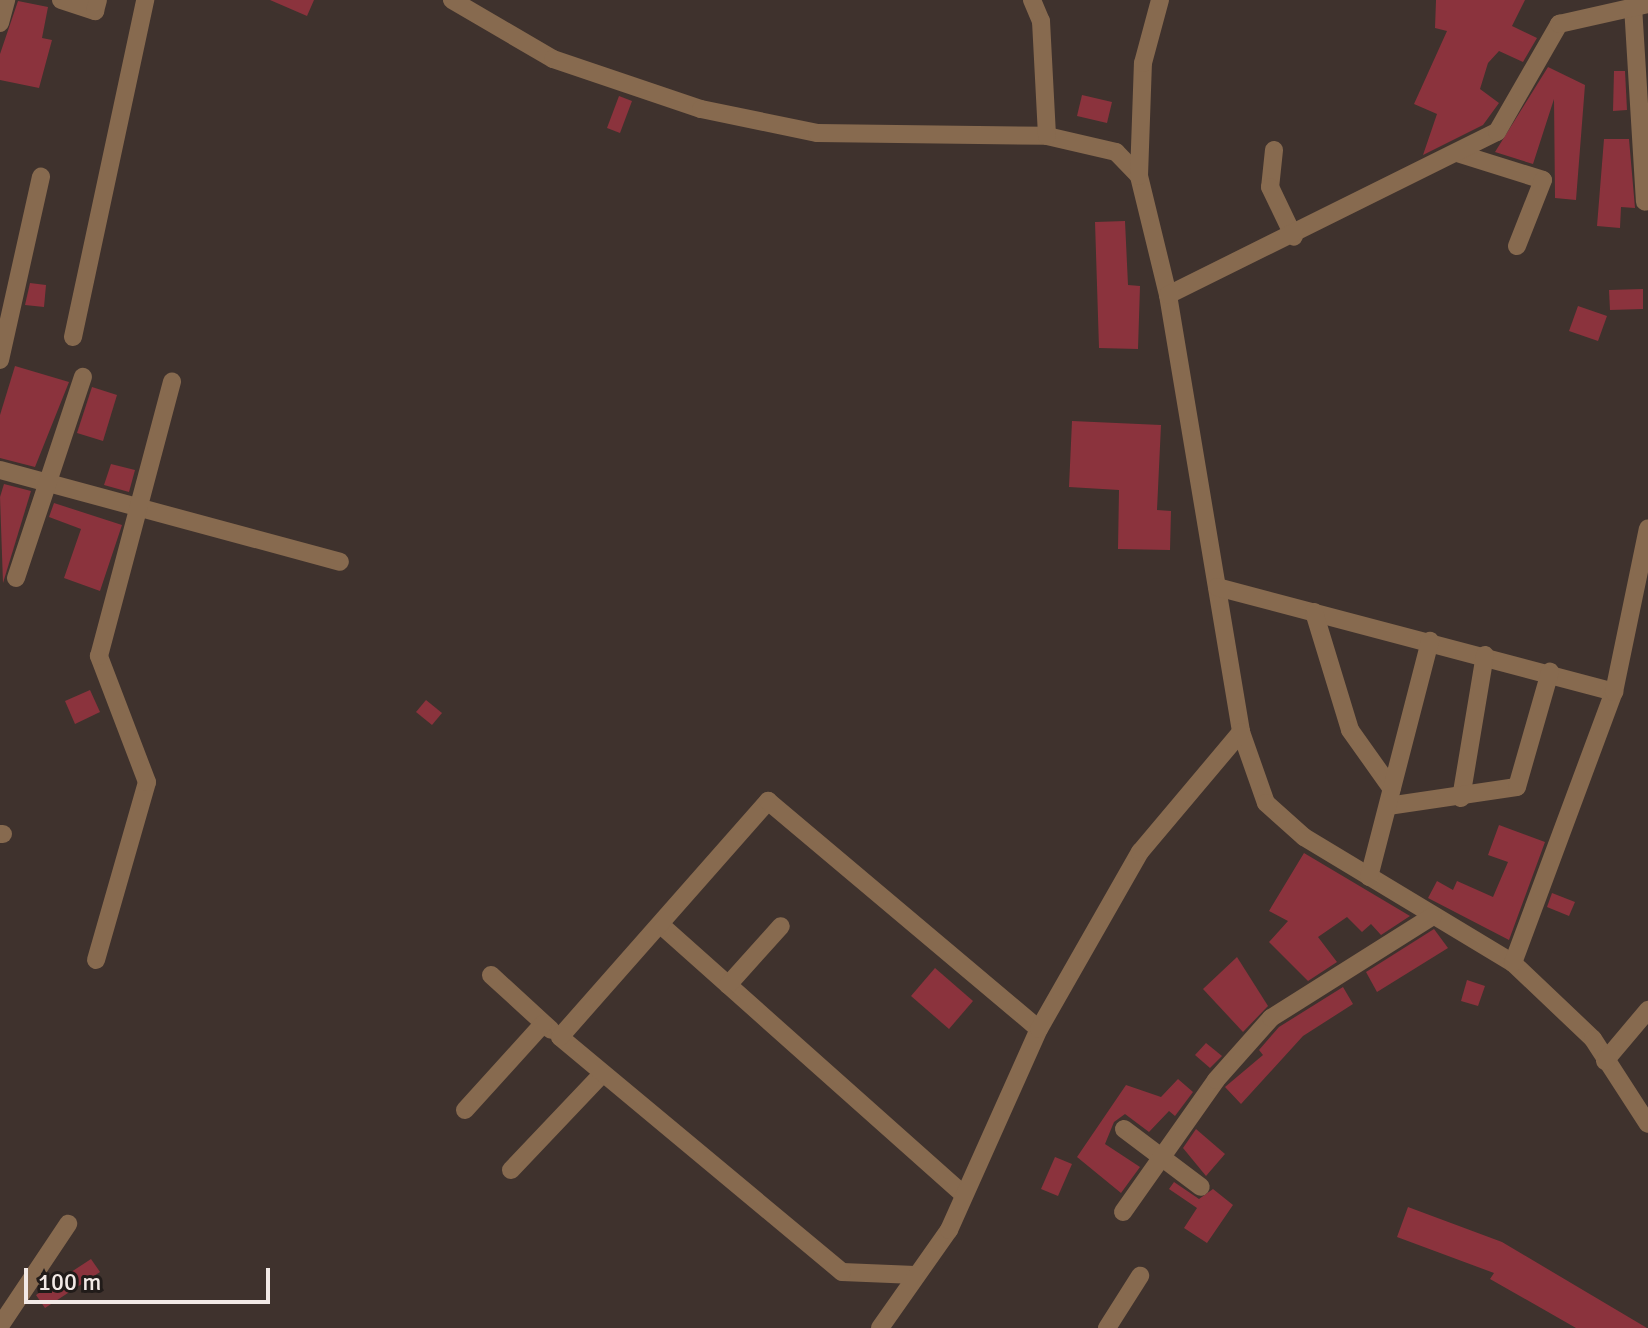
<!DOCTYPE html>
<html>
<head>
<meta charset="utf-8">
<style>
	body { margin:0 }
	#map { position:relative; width:1648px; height:1328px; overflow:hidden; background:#3f322d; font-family:Signika,sans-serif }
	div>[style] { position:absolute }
	.building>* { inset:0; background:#8b333d }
	.street>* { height:18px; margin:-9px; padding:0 9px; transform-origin:9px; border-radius:9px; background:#876a4f }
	span { translate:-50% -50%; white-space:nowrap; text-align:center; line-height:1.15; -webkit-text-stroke:6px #211b19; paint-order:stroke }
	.scale { position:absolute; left:24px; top:1268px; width:246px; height:36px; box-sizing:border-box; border:4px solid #f2e9e6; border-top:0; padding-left:10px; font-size:24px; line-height:28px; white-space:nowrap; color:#f2e9e6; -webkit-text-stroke:6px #211b19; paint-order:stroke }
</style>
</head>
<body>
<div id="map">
	<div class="building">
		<div style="clip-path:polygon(270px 0,314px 0,307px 16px)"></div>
		<div style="clip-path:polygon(1436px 0,1525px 0,1512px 26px,1537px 38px,1523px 62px,1499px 51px,1488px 63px,1480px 89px,1499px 103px,1483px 125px,1423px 155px,1437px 114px,1414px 104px,1447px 31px,1435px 28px)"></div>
		<div style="clip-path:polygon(18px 1px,48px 7px,42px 38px,52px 40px,39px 88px,0 80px,0 54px)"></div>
		<div style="clip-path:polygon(1548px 67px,1585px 85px,1576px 200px,1555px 198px,1554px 99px,1533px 164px,1495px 152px)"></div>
		<div style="clip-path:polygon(1614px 71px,1625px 71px,1627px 110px,1613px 111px)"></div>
		<div style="clip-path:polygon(1082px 95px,1112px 102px,1107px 123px,1077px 116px)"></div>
		<div style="clip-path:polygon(619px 96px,632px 101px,620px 133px,607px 128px)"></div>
		<div style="clip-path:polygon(1604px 139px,1629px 139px,1635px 208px,1621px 207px,1620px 228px,1597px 226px)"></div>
		<div style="clip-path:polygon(1125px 221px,1128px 285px,1140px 286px,1138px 349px,1099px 348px,1095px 222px)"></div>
		<div style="clip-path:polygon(30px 283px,46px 285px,44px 307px,25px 305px)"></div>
		<div style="clip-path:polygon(1643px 289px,1643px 309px,1610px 310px,1609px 290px)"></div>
		<div style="clip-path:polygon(1578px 306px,1607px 316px,1598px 341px,1569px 331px)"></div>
		<div style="clip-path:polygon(15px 366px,69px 382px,35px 467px,0 458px,0 415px)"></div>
		<div style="clip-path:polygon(92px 387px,117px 395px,103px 441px,77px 433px)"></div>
		<div style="clip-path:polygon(1072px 421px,1161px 425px,1157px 510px,1171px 511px,1170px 550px,1118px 549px,1119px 490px,1069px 487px)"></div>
		<div style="clip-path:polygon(111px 464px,135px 470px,129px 492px,104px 485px)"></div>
		<div style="clip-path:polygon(4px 484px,31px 491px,3px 583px,0 497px)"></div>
		<div style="clip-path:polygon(54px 503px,122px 525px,100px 591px,64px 578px,81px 529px,49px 517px)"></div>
		<div style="clip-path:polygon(90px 690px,100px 712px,75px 724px,65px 701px)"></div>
		<div style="clip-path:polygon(426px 700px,442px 713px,432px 725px,416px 712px)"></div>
		<div style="clip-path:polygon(1499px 825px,1545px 842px,1509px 940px,1428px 898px,1437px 881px,1453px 890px,1457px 881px,1493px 897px,1508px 862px,1488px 855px)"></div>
		<div style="clip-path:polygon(1304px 853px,1410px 916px,1381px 935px,1371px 924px,1362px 932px,1347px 917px,1318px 937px,1337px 962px,1308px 981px,1269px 942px,1288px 921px,1269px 911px)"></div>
		<div style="clip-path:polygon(1552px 893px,1575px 902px,1569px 916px,1547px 907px)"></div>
		<div style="clip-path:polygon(1434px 929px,1448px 948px,1377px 992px,1366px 972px)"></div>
		<div style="clip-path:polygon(1237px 957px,1268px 1006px,1243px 1032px,1203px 989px)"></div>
		<div style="clip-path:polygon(935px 968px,973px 1001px,949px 1029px,911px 996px)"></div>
		<div style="clip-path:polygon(1467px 980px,1485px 986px,1478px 1006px,1461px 1001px)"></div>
		<div style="clip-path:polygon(1343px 987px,1353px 1004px,1303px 1036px,1241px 1104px,1225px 1087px,1263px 1055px,1259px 1050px,1279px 1027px)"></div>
		<div style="clip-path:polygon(1206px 1043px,1222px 1056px,1210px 1068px,1195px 1055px)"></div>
		<div style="clip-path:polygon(1178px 1079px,1193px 1092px,1175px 1116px,1169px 1111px,1149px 1132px,1125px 1114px,1114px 1122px,1105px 1144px,1140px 1167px,1121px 1193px,1077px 1157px,1126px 1085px,1161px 1097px)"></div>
		<div style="clip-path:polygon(1196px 1129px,1225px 1154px,1206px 1176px,1183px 1148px)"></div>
		<div style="clip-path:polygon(1055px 1157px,1072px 1164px,1058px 1196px,1041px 1189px)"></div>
		<div style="clip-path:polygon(1174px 1182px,1199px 1199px,1213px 1189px,1233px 1205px,1207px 1243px,1184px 1228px,1197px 1208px,1169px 1189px)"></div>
		<div style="clip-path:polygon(1408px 1207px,1502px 1242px,1647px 1328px,1576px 1328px,1490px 1279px,1494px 1273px,1397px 1237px)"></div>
		<div style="clip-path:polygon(91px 1259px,100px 1272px,45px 1308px,36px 1295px)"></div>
	</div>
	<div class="street">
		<div style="left:61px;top:0;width:36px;rotate:18deg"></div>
		<div style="left:95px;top:11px;width:11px;rotate:-75deg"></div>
		<div style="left:452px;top:0;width:117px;rotate:30.3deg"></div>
		<div style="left:553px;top:59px;width:156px;rotate:18.7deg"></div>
		<div style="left:701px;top:109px;width:118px;rotate:11.7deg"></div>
		<div style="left:817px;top:133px;width:230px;rotate:0.7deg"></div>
		<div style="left:1047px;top:136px;width:71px;rotate:13.1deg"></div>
		<div style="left:1116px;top:152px;width:33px;rotate:46deg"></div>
		<div style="left:1139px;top:176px;width:122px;rotate:76.3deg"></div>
		<div style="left:1168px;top:295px;width:443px;rotate:80.5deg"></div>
		<div style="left:1241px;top:732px;width:75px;rotate:70.6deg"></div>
		<div style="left:1266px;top:803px;width:51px;rotate:41.8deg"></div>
		<div style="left:1304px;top:837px;width:244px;rotate:31.1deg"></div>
		<div style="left:1513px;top:963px;width:110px;rotate:43.5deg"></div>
		<div style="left:1593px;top:1039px;width:101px;rotate:57.1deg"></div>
		<div style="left:1032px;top:0;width:23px;rotate:67deg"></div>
		<div style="left:1041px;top:21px;width:115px;rotate:87deg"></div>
		<div style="left:1633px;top:6px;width:196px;rotate:86.5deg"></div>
		<div style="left:0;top:23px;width:24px;rotate:-75deg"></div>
		<div style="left:1274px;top:150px;width:37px;rotate:96deg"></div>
		<div style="left:1270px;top:187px;width:55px;rotate:64.4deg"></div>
		<div style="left:1457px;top:153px;width:90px;rotate:17.4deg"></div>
		<div style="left:1543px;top:180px;width:71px;rotate:111.5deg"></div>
		<div style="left:1139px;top:176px;width:113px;rotate:-88deg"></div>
		<div style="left:1143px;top:63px;width:65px;rotate:-74.9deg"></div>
		<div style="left:1168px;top:295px;width:367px;rotate:-26.4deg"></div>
		<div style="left:1497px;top:132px;width:125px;rotate:-60.1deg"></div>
		<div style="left:1559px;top:24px;width:91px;rotate:-12.7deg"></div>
		<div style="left:73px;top:337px;width:345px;rotate:-77.9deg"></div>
		<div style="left:0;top:360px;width:188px;rotate:-77.4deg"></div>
		<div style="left:0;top:470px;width:352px;rotate:15.1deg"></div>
		<div style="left:16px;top:578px;width:212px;rotate:-71.6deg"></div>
		<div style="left:1217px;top:587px;width:411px;rotate:14.8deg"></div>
		<div style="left:1314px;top:612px;width:123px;rotate:73deg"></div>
		<div style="left:1350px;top:730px;width:72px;rotate:54.6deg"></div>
		<div style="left:1461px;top:798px;width:145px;rotate:-80.5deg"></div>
		<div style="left:1388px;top:806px;width:130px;rotate:-8.4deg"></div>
		<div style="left:1517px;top:787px;width:120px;rotate:-74deg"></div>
		<div style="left:0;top:834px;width:3px"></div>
		<div style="left:1369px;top:877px;width:244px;rotate:-75.5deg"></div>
		<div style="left:662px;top:926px;width:403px;rotate:41.7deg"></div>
		<div style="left:96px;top:960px;width:185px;rotate:-74deg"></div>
		<div style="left:147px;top:782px;width:135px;rotate:-110.9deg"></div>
		<div style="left:99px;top:656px;width:284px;rotate:-75.1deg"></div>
		<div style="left:1513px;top:963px;width:289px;rotate:-69.6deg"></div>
		<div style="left:1614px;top:692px;width:167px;rotate:-78.3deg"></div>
		<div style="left:491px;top:975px;width:81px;rotate:42.5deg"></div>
		<div style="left:728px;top:985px;width:79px;rotate:-48.1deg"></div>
		<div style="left:1605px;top:1061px;width:67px;rotate:-49.9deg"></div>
		<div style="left:465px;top:1110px;width:116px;rotate:-47.8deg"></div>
		<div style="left:1124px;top:1129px;width:96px;rotate:37deg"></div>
		<div style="left:511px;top:1170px;width:132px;rotate:-46.5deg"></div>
		<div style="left:1123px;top:1212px;width:161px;rotate:-54.8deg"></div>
		<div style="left:1216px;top:1080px;width:83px;rotate:-48.4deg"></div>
		<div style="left:1271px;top:1018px;width:191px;rotate:-32.2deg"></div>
		<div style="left:915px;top:1275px;width:73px;rotate:-177.6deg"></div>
		<div style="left:842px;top:1272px;width:367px;rotate:-140.2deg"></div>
		<div style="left:560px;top:1037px;width:315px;rotate:-48.6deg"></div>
		<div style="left:768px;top:801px;width:354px;rotate:40.1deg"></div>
		<div style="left:0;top:1326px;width:123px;rotate:-56.3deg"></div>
		<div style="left:880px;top:1328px;width:120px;rotate:-54.9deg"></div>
		<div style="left:949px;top:1230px;width:220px;rotate:-65.9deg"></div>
		<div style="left:1039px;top:1029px;width:204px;rotate:-60.3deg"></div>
		<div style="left:1140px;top:852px;width:157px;rotate:-49.9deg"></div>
		<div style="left:1107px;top:1328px;width:62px;rotate:-57.6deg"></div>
	</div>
	<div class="scale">100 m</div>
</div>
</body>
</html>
